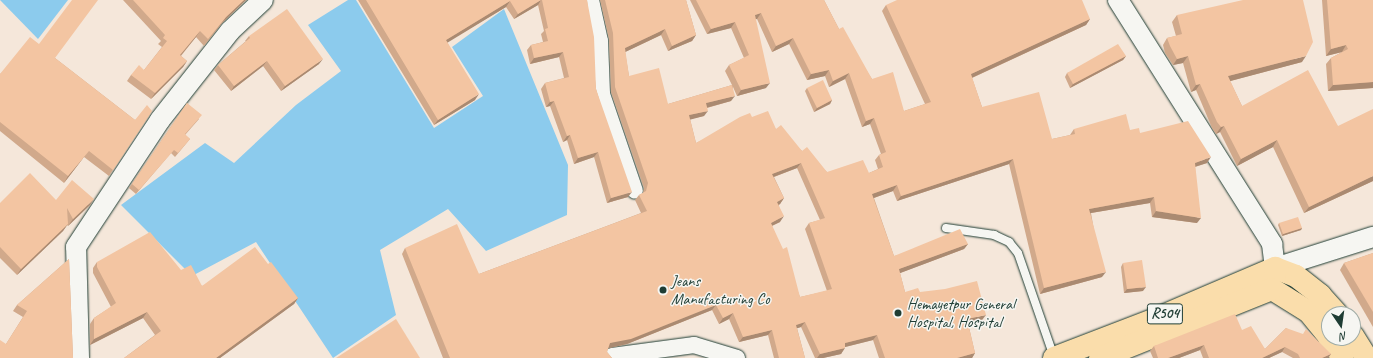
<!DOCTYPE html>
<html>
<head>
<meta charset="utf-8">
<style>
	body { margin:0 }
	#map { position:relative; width:1373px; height:358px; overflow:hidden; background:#f5e7da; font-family:Caveat,sans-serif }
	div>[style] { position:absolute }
	.water>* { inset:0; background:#8ccbed }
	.roads { filter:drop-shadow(0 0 1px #1f3d34) drop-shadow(0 0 1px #1f3d34) }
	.service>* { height:8px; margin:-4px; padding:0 4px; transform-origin:4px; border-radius:4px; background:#f6f6f2 }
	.minor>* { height:16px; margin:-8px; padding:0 8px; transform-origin:8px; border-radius:8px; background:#f6f6f2 }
	.tertiary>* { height:20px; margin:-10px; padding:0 10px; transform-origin:10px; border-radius:10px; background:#f6f6f2 }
	.primary>* { height:22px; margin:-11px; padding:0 11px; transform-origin:11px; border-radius:11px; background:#faddab }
	.wall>* { inset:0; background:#d1a98b }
	.shaded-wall>* { inset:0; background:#aa8a71 }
	.building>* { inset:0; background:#f3c5a2 }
	.dots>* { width:11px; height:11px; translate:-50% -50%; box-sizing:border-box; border:2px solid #f6f6f2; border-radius:50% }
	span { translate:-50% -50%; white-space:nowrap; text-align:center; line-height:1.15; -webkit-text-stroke:3px #f6f6f2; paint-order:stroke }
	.shield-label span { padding:1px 3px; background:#f6f6f2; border:1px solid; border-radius:3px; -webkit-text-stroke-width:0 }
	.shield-label { font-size:15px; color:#1f3d34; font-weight:700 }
	.poi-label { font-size:16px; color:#1f3d34 }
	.left { translate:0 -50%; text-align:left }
	.north { position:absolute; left:1321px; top:306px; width:40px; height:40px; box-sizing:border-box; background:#f6f6f2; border:1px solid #a0aca6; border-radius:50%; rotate:167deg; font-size:11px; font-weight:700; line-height:16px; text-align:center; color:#1f3d34 }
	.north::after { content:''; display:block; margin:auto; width:14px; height:18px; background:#1f3d34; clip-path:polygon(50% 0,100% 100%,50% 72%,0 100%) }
</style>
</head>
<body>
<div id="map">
	<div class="water">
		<div style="clip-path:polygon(0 0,68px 0,38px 39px)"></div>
		<div style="clip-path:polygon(348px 0,356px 0,434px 128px,483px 96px,452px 47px,504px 9px,568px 165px,567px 215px,486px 251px,448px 209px,380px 250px,396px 315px,333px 358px,256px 242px,192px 276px,121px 205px,205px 143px,234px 163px,296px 105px,341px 71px,308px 25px)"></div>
	</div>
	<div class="roads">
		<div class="service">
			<div style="left:946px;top:228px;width:49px;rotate:8.3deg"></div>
			<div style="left:994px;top:235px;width:17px;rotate:25deg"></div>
			<div style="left:1009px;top:242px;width:14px;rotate:51deg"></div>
			<div style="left:1018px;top:253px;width:110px;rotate:70.9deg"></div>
		</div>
		<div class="minor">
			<div style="left:591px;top:0;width:42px;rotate:77.6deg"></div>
			<div style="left:600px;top:41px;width:53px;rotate:87.8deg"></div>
			<div style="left:602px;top:94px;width:102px;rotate:71.2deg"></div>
			<div style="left:612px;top:356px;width:83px;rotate:-7.6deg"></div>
			<div style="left:694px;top:345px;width:45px;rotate:16.8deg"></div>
		</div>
		<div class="tertiary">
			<div style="left:1118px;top:0;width:289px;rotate:57.7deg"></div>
			<div style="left:1272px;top:244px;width:24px;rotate:83deg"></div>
			<div style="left:1275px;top:268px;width:103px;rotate:-17.6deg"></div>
			<div style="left:79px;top:358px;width:111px;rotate:-91.5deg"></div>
			<div style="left:76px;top:247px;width:152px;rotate:-56.5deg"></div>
			<div style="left:160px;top:120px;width:113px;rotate:-51.8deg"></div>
			<div style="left:230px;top:31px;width:45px;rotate:-43.2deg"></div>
		</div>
		<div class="primary">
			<div style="left:1272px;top:289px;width:44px;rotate:31.9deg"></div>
			<div style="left:1309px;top:312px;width:32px;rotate:51deg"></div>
			<div style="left:1353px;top:336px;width:26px;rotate:58deg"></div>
			<div style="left:1329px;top:338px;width:24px;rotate:55deg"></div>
			<div style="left:1054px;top:358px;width:106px;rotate:-21deg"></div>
			<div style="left:1153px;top:320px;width:133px;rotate:-23.1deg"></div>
			<div style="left:1275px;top:268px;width:22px;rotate:21deg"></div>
			<div style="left:1296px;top:276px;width:31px;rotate:38deg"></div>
			<div style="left:1320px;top:295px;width:25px;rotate:48deg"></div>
			<div style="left:1100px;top:358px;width:185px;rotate:-21.9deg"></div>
		</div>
	</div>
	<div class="wall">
		<div style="clip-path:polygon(123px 0,246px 0,222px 23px,204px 46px,196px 37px,181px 56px,187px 61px,183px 67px,151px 99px,127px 81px,131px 75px,144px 70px,162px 47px,158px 44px,161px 41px)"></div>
		<div style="clip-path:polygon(358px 0,587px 0,596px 89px,628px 197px,607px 203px,594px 157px,574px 164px,567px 140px,563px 142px,550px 106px,546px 107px,541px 89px,545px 83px,564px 78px,559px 57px,530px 64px,527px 50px,531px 45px,543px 42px,541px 34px,544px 31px,538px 5px,514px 19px,506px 7px,447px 42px,475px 100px,434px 125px)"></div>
		<div style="clip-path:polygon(evenodd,600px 0,686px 0,696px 35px,692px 41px,668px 51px,661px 35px,625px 52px,629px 76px,668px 104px,732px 85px,725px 71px,729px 65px,744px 58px,731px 28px,707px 34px,690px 0,824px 0,839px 29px,872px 79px,904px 111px,925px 104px,882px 11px,886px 5px,1090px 19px,1086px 25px,972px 78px,982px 107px,1052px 139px,1070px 135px,1074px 129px,1130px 130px,1140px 133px,1207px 163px,1195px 167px,1197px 223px,1152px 217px,1150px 203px,1091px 213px,1102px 277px,1040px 294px,1009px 164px,897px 201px,893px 191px,874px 198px,894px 256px,968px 244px,964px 249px,900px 273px,905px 292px,920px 292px,982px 320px,968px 323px,975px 353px,972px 358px,879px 358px,873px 340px,845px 347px,841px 354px,823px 358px,815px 358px,801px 327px,797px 328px,805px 358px,774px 358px,768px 335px,739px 342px,729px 319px,719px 324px,712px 310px,627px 344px,608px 348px,607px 352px,612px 358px,443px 358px,402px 254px,405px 248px,479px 274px,641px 213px,635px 200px,639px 195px,643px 193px,644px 188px,611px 92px,609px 39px,600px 0,755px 19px,757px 19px,772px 52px,789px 44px,807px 80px,825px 76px,829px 87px,845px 79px,862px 127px,870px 124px,881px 154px,879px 155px,875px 160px,878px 169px,869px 173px,827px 172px,776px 129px,752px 117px,696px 143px,690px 119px,704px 116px,707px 108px,731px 101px,733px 87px,737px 96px,766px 88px,755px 19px,600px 0,797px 168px,820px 220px,809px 223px,805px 229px,827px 291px,800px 297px,772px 226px,780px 222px,779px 205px,780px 204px,784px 198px,774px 177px,797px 168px)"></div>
		<div style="clip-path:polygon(1322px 0,1373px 0,1373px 88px,1328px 91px,1326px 64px,1331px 58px,1342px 52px,1326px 56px)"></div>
		<div style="clip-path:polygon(1177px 15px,1302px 62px,1230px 81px,1242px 106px,1338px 126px,1373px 181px,1304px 213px,1273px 147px,1237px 166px,1220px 132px,1216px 134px,1212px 128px,1196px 90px,1191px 92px,1183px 63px,1173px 65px,1165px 53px,1163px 45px,1167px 38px,1176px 36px,1172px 22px)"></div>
		<div style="clip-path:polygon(249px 36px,319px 64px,281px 91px,263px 66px,231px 91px,214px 70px,218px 65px,246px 41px,245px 41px)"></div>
		<div style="clip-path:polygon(39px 44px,55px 58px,135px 120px,152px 111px,109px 176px,84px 157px,64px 183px,0 131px,0 74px)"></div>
		<div style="clip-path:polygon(1126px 56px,1123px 60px,1070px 88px,1065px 77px,1067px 73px)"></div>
		<div style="clip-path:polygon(807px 88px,832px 100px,830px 104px,814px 112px,805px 91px)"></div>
		<div style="clip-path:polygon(187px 103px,199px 119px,185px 135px,190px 139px,175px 157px,171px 153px,136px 194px,129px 188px)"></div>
		<div style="clip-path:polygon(56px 200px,90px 205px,68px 226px,67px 225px,63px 231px,17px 275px,0 258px,0 203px)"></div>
		<div style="clip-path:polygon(1279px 223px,1302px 228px,1301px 230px,1282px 236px,1278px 225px)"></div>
		<div style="clip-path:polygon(1373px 253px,1373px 327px,1340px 270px,1344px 263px)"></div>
		<div style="clip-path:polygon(69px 259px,73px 358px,6px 344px,23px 317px,13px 311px,17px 305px)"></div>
		<div style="clip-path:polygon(97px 262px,181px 270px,202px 286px,268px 264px,298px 298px,294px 304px,220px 358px,124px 358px,155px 335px,143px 318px,90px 345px,90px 324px,94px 318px,111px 307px,93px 273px,93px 268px)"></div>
		<div style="clip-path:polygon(1123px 263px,1143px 291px,1124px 293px,1121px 267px)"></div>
		<div style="clip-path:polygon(1286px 328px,1331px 354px,1328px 358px,1293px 358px,1282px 352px,1269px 358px,1203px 358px,1200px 350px,1179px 358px,1153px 358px,1150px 351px,1154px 346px,1242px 330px,1265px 349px)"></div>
	</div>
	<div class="shaded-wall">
		<div style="clip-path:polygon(244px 0,246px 0,222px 23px,204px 46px,226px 17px)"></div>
		<div style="clip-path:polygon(541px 0,538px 5px,514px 19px,518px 14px)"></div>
		<div style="clip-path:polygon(510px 1px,506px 7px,442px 46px,446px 40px)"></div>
		<div style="clip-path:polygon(761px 13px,757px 19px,751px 21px,755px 15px)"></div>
		<div style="clip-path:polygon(1090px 19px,1086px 25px,967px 80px,971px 74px)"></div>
		<div style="clip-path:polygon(735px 22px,731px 28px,707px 34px,711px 29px)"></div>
		<div style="clip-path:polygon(665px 29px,661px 35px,621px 54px,625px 48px)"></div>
		<div style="clip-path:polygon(200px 31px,196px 37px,176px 61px,180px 55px)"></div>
		<div style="clip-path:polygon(696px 35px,692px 41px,668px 51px,672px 46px)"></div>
		<div style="clip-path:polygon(793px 38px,789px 44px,772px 52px,776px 46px)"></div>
		<div style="clip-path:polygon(1346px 45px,1342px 52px,1326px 56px,1331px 49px)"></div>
		<div style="clip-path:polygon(563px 52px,559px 57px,530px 64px,534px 58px)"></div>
		<div style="clip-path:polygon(1126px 56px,1123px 60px,1070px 88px,1073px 84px)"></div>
		<div style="clip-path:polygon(1188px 56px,1183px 63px,1173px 65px,1177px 59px)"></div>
		<div style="clip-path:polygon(1306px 56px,1302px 62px,1223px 83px,1228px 76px)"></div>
		<div style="clip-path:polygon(323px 59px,319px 64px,281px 91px,285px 86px)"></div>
		<div style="clip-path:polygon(187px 61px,183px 67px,151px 99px,155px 93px)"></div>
		<div style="clip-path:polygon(267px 61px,263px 66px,231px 91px,234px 86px)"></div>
		<div style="clip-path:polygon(829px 70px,825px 76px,807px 80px,811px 74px)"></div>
		<div style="clip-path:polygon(849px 73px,845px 79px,829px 87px,833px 81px)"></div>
		<div style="clip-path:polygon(1373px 82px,1373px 88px,1328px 91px,1333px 85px)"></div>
		<div style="clip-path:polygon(770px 83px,766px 88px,737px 96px,741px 90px)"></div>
		<div style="clip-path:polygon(1200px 84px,1196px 90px,1191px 92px,1196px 85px)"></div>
		<div style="clip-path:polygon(479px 94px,475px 100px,434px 125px,438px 120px)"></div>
		<div style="clip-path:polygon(735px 96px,731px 101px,702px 109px,706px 103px)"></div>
		<div style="clip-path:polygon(832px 100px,830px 104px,814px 112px,817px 108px)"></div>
		<div style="clip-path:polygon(554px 101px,550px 106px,546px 107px,550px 102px)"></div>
		<div style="clip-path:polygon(708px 111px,704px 116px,685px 121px,689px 115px)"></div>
		<div style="clip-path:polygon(874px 118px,870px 124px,862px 127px,866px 121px)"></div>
		<div style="clip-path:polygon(1224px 126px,1220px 132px,1216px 134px,1221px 127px)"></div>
		<div style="clip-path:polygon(570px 135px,567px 140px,563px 142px,567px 136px)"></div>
		<div style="clip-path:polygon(1277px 140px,1273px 147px,1237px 166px,1241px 159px)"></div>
		<div style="clip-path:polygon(89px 151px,84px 157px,64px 183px,68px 176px)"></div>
		<div style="clip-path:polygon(598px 152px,594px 157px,574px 164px,578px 158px)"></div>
		<div style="clip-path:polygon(1211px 157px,1207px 163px,1191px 168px,1195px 163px)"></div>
		<div style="clip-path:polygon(1013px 159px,1009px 164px,897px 201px,901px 196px)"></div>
		<div style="clip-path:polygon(801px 163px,797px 168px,768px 179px,772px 174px)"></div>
		<div style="clip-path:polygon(1373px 176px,1373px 181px,1304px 213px,1309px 207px)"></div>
		<div style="clip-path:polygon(897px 185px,893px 191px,868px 200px,872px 194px)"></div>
		<div style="clip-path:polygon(632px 192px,628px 197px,607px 203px,611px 198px)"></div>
		<div style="clip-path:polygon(1154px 197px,1150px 203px,1085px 214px,1089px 209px)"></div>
		<div style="clip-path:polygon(784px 198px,780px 204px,773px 207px,777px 202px)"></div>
		<div style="clip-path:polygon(94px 199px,90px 205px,68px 226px,73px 219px)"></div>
		<div style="clip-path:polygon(1156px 211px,1201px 218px,1197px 223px,1152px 217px)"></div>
		<div style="clip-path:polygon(784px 216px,780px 222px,767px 228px,771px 223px)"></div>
		<div style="clip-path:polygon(68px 224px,63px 231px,17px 275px,21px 269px)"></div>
		<div style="clip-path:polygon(1302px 228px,1301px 230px,1282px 236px,1283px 234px)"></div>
		<div style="clip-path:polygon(968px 244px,964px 249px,895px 275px,899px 269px)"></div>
		<div style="clip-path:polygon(1106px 272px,1102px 277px,1040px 294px,1044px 288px)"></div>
		<div style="clip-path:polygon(1146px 287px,1143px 291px,1124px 293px,1127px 289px)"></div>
		<div style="clip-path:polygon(298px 298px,294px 304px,220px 358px,216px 358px)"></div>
		<div style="clip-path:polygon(716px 305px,712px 310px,627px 344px,606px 349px,610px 343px)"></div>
		<div style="clip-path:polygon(147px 312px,143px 318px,90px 345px,94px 339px)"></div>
		<div style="clip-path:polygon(733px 313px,729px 319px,719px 324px,723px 318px)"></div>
		<div style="clip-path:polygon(986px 315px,982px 320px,963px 325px,967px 319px)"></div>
		<div style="clip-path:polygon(805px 322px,801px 327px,792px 330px,796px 325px)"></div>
		<div style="clip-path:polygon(772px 330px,768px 335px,739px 342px,743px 337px)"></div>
		<div style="clip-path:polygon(877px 335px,873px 340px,841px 348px,845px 343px)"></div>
		<div style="clip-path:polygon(1204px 345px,1200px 350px,1179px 358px,1168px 358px)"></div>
		<div style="clip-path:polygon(1285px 347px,1282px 352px,1269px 358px,1262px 358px)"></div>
		<div style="clip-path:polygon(845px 348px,841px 354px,823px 358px,817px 358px,820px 354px)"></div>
		<div style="clip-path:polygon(975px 353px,972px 358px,957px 358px)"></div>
		<div style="clip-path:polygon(1331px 354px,1328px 358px,1322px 358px)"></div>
	</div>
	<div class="building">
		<div style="clip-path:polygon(72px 0,98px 0,55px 58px,135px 120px,147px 105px,152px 111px,113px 170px,89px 151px,68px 176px,0 122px,0 74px,30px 37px,39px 44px)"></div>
		<div style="clip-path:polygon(133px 0,244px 0,226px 17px,208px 39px,200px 31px,180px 55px,187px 61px,155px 93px,131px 75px,139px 65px,144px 70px,167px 41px,163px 38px,165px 35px)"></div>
		<div style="clip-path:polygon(366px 0,541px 0,518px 14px,510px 1px,446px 40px,479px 94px,438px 120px)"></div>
		<div style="clip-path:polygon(542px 0,587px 0,594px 37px,596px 89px,632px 192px,611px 198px,598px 152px,578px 158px,570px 135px,567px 136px,554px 101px,550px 102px,545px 83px,569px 77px,563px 52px,534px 58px,531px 45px,548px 41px,545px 29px,548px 28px)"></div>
		<div style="clip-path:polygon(evenodd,605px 0,686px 0,696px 35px,672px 46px,665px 29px,625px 48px,629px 76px,659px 68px,668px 104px,732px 85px,735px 96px,706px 103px,708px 111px,689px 115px,696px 143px,740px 117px,750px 113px,752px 117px,768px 111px,776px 129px,781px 125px,802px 151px,807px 147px,827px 172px,863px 160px,869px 173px,883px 167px,879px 155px,886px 152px,874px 118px,866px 121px,849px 73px,833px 81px,829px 70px,811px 74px,793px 38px,776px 46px,761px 13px,755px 15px,770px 83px,741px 90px,729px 65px,749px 55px,735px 22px,711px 29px,696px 0,824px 0,839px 29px,843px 27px,872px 79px,893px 72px,904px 111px,931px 102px,886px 5px,897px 0,1082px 0,1090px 19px,971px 74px,982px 107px,1039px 92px,1052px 139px,1075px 134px,1074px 129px,1126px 114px,1130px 130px,1139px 128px,1140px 133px,1188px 121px,1211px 157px,1195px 163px,1201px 218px,1156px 211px,1154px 197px,1089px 209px,1106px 272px,1044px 288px,1013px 159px,901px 196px,897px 185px,872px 194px,894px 256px,960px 229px,968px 244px,899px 269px,905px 292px,918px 288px,920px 292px,945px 289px,977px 281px,986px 315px,967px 319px,975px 353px,957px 358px,885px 358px,877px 335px,845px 343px,845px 348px,820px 354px,805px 322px,796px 325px,805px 358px,779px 358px,772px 330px,743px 337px,733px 313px,723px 318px,716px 305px,631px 339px,610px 343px,607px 352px,612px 358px,450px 358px,405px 248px,457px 224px,479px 274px,647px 211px,639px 195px,646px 191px,648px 183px,615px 87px,613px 33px,605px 0,801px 163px,825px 218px,809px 223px,832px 289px,800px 297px,787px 247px,783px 249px,771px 223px,784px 216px,777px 202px,784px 198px,772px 174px,801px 163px)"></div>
		<div style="clip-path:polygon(1243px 0,1303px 0,1313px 42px,1306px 56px,1228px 76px,1242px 106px,1308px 70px,1338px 126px,1373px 109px,1373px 176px,1309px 207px,1277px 140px,1241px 159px,1224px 126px,1221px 127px,1217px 122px,1200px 84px,1196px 85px,1188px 56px,1177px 59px,1170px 46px,1167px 38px,1182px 34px,1177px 15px)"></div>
		<div style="clip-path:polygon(1327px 0,1373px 0,1373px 82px,1333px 85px,1331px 58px,1348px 49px,1346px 45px,1331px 49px)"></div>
		<div style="clip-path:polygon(287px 9px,323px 59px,285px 86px,267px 61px,234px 86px,218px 65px,250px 38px,249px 36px)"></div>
		<div style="clip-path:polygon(1118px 44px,1126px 56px,1073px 84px,1067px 73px)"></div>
		<div style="clip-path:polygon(823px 80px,832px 100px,817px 108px,807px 88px)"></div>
		<div style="clip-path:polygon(187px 103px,202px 115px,185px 134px,190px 139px,178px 153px,174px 150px,139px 190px,132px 184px)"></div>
		<div style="clip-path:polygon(30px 173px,56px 200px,72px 180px,94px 199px,73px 219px,67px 208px,68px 224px,21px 269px,0 247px,0 203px)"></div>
		<div style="clip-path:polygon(1298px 217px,1302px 228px,1283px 234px,1279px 223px)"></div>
		<div style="clip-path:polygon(150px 232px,181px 270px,191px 265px,202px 286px,255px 247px,268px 264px,271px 262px,298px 298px,216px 358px,124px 358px,161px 331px,147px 312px,94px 339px,94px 318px,116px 303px,97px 267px,97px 262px)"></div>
		<div style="clip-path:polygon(1373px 253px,1373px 312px,1344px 263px)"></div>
		<div style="clip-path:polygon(69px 259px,73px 358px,74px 358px,0 358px,0 340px,6px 344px,27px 311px,17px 305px)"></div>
		<div style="clip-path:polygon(1142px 260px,1146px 287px,1127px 289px,1123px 263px)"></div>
		<div style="clip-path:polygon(1235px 314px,1242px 330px,1251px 326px,1265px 349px,1286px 328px,1303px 334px,1306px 329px,1331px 354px,1322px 358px,1300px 358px,1298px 354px,1285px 347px,1262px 358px,1209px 358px,1204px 345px,1168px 358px,1158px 358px,1154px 346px)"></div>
		<div style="clip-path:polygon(396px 319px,420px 358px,336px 358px)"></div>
	</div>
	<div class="dots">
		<div style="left:663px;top:290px;background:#1f3d34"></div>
		<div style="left:898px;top:313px;background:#1f3d34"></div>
	</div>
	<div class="shield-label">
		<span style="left:1165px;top:314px">R504</span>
	</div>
	<div class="poi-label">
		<span class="left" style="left:671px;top:290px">Jeans<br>Manufacturing Co</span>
		<span class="left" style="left:907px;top:313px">Hemayetpur General<br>Hospital, Hospital</span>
	</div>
	<div class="north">N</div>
</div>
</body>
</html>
